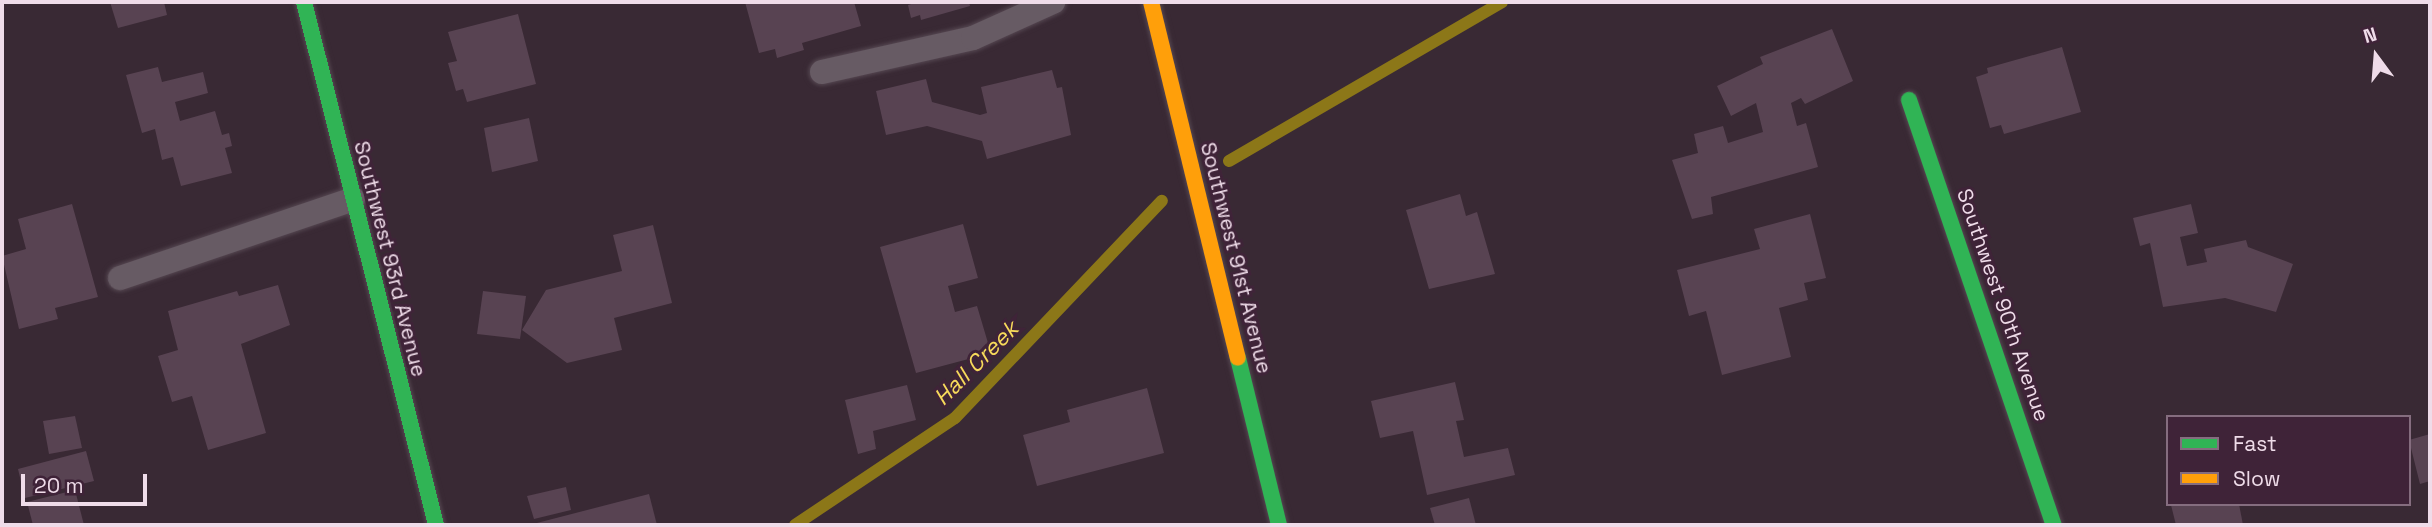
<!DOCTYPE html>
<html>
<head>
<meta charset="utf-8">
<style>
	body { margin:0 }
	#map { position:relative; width:2432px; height:527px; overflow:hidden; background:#392934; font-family:"Space Grotesk",sans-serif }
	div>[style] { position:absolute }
	.stream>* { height:12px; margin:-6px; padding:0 6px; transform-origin:6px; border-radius:6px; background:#8c7718 }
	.building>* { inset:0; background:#584352 }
	.roads { filter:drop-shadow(0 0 2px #554751) drop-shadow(0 0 2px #554751) }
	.lane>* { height:24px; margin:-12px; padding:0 12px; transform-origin:12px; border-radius:12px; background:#675b64 }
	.fast>* { height:16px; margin:-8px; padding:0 8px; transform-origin:8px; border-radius:8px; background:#30b455 }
	.slow>* { height:16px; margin:-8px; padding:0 8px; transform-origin:8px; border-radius:8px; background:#ff9f0a }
	span { translate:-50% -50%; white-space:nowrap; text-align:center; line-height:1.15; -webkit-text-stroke:6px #3f2338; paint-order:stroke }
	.street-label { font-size:21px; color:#efdce9 }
	.water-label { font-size:23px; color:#f7da5b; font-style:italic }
	.frame { position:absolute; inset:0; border:4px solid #efdce9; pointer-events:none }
	.legend { position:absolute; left:2166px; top:415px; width:245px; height:91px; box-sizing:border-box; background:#3f2338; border:2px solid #856d7f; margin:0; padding:9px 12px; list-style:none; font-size:21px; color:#efdce9 }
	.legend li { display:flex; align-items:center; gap:14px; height:35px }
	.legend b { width:35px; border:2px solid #856d7f }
	.north { position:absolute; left:2341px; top:21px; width:70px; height:70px; -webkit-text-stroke:5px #3f2338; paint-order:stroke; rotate:344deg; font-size:19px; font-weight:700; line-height:28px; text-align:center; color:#efdce9 }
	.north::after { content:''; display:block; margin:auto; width:24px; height:32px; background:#efdce9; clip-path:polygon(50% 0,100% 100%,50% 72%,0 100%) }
	.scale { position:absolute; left:21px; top:474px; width:126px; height:32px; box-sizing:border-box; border:4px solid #efdce9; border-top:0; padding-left:9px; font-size:21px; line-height:24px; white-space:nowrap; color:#efdce9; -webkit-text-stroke:5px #3f2338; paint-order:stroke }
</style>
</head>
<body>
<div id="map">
	<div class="stream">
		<div style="left:1229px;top:161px;width:316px;rotate:-30.2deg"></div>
		<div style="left:795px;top:525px;width:192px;rotate:-33.8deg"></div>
		<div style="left:955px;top:418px;width:300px;rotate:-46.4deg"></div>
	</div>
	<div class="building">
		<div style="clip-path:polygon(110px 2px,164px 2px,167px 15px,118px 28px)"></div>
		<div style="clip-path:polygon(745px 2px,854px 2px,861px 26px,802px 43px,804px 50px,777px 58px,775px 49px,759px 53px)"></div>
		<div style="clip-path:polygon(918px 2px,969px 2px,970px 6px,921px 20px,920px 15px,911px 18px,908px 5px)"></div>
		<div style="clip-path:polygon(518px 14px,536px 84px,467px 102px,463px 89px,456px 91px,448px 63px,457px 61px,448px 32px)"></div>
		<div style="clip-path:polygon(1832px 29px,1853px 81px,1805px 104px,1801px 98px,1791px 103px,1797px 126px,1806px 123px,1818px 167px,1711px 197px,1713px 214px,1692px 219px,1672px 160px,1698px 153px,1694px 134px,1723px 126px,1728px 143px,1763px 132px,1756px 103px,1731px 116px,1717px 86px,1763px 64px,1760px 57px)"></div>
		<div style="clip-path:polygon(2062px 47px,2081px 112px,2004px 134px,2001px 125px,1990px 128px,1976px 77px,1988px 73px,1987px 68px)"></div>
		<div style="clip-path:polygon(158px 67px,162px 82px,203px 72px,208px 93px,175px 102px,180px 121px,215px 111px,222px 135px,229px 133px,232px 146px,225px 148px,232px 173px,181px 186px,173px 157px,162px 160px,155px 129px,142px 133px,126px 75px)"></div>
		<div style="clip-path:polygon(1052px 70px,1057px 88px,1062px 87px,1071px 135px,987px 159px,982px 141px,927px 126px,886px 135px,876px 91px,926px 79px,932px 102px,980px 115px,987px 113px,981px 87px)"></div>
		<div style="clip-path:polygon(529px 118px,538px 161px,492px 172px,484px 128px)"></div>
		<div style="clip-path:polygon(1460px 194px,1466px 216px,1477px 212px,1495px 274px,1429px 289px,1406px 210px)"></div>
		<div style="clip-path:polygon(72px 204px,98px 297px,55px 308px,58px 319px,19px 329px,2px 256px,26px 249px,18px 219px)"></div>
		<div style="clip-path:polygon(2191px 204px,2198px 233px,2180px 237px,2187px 266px,2207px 262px,2204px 249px,2246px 240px,2248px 247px,2293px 264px,2276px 312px,2225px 298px,2163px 307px,2150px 243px,2140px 246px,2133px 218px)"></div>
		<div style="clip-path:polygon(1810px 214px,1826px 278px,1804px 283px,1808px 300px,1779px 308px,1791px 357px,1722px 375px,1706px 311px,1689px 316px,1677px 270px,1760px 249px,1754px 229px)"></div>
		<div style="clip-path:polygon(963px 224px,978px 278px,948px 286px,955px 312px,977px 306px,991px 353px,916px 373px,880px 247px)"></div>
		<div style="clip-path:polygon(653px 225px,672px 303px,614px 318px,622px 350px,567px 363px,522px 330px,546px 290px,622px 271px,613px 235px)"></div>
		<div style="clip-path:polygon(278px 285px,290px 325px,241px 344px,266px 433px,208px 450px,192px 396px,172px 402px,158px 356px,178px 350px,168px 311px,237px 291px,239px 296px)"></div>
		<div style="clip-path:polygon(483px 291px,526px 296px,520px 339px,477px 334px)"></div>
		<div style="clip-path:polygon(1455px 382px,1464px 420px,1456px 421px,1464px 457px,1508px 448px,1515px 475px,1427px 495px,1413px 431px,1380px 438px,1371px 401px)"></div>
		<div style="clip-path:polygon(907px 385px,916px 420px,873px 431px,876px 449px,858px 454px,845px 400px)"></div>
		<div style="clip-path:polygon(1147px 388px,1164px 453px,1037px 486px,1023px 435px,1070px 422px,1067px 410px)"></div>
		<div style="clip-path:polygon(75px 416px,82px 448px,49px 454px,43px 421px)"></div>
		<div style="clip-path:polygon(2430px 434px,2430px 481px,2420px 484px,2409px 440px)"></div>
		<div style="clip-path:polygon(86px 451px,94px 481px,25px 498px,18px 469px)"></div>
		<div style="clip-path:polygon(566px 487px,571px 510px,534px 519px,527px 496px)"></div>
		<div style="clip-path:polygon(75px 490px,84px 525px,33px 525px,27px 502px)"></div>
		<div style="clip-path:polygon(649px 494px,657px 525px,533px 525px,533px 524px)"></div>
		<div style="clip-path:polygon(1469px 498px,1476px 525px,1435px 525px,1430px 508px)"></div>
		<div style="clip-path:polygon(2176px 504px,2239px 504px,2243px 525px,2176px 525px,2171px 505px)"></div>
	</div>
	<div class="roads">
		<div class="lane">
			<div style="left:822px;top:72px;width:155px;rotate:-12.7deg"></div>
			<div style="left:973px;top:38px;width:88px;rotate:-24.2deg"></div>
			<div style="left:120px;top:278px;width:246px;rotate:-18.7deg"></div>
		</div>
		<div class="fast">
			<div style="left:304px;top:2px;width:539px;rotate:75.83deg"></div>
			<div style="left:1909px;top:100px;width:449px;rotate:71.2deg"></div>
			<div style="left:1238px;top:358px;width:172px;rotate:76.2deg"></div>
		</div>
		<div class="slow">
			<div style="left:1151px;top:2px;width:366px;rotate:76.3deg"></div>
		</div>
	</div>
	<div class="street-label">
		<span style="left:1236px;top:258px;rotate:76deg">Southwest 91st Avenue</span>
		<span style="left:390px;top:259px;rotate:76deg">Southwest 93rd Avenue</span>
		<span style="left:2003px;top:305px;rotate:71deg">Southwest 90th Avenue</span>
	</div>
	<div class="water-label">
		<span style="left:976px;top:363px;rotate:-45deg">Hall Creek</span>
	</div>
	<div class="frame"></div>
	<ul class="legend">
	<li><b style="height:9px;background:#30b455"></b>Fast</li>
	<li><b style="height:9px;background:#ff9f0a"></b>Slow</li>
	</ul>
	<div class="north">N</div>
	<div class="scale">20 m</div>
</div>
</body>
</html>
